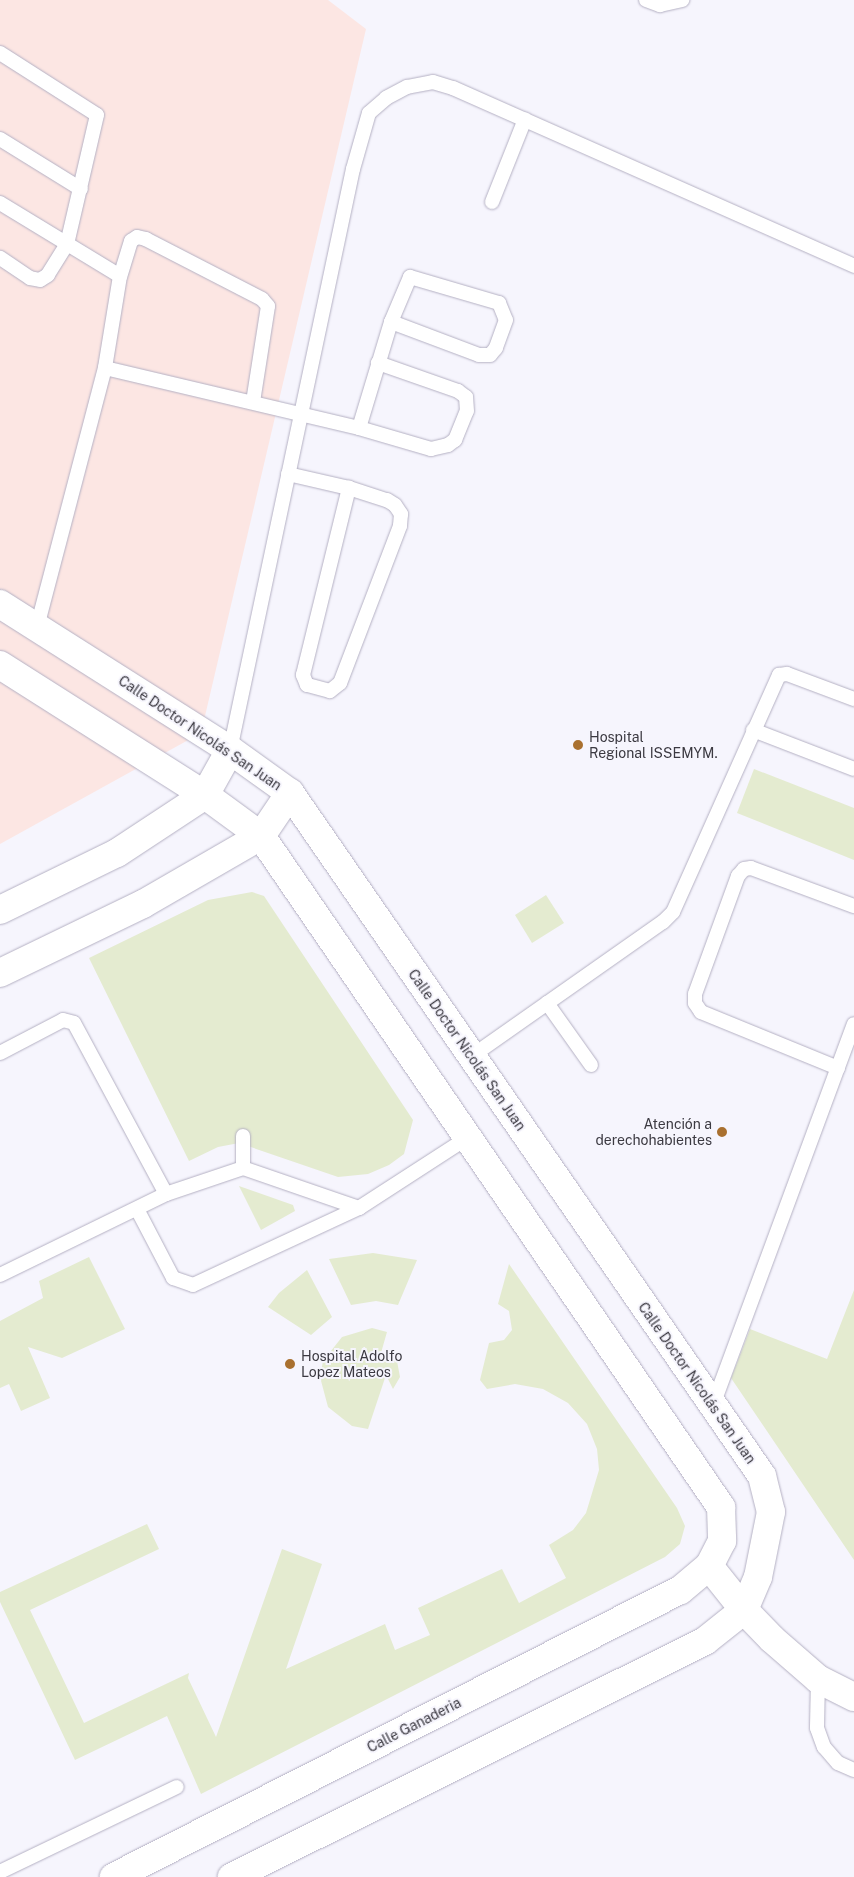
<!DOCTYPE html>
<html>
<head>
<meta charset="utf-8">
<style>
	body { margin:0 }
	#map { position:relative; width:854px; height:1877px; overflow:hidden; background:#f6f5fd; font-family:"Public Sans",sans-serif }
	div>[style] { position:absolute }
	.commercial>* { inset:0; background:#fce6e3 }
	.green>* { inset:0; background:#e4ebd0 }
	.roads { filter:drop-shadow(0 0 1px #b4b0c3) drop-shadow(0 0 1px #b4b0c3) }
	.service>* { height:14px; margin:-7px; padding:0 7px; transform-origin:7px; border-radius:7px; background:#fff }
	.minor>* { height:28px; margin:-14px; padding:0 14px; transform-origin:14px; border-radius:14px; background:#fff }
	.dots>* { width:14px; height:14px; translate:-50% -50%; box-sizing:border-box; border:2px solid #f6f5fd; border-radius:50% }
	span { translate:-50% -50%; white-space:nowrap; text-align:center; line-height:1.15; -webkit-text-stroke:4px #f6f5fd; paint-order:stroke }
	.street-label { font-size:14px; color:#3b3941 }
	.poi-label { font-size:14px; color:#3b3941 }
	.left { translate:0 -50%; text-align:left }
	.right { translate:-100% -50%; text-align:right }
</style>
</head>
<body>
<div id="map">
	<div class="commercial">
		<div style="clip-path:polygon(0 0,328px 0,366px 29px,201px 733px,0 844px)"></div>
	</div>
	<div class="green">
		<div style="clip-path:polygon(754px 769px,854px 808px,854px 860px,737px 813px)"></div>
		<div style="clip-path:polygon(252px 892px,264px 896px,413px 1120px,404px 1154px,389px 1165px,368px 1174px,338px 1177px,239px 1143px,218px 1147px,189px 1161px,89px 958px,208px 900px)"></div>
		<div style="clip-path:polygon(546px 895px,564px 923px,532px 943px,515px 915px)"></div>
		<div style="clip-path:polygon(239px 1186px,293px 1205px,295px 1211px,261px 1230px)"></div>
		<div style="clip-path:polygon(373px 1253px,417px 1260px,398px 1305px,376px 1301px,351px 1305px,329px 1259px)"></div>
		<div style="clip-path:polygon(89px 1257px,125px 1329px,62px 1358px,28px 1347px,50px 1398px,21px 1411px,9px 1384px,0 1388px,0 1321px,43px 1298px,39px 1281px)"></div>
		<div style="clip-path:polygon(509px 1264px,677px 1508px,685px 1526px,680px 1544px,665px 1557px,201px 1794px,167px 1716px,75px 1760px,0 1602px,0 1592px,147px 1524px,159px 1549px,30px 1610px,84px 1723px,189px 1673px,188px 1678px,216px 1737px,282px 1549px,322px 1564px,286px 1669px,385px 1624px,395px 1650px,430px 1635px,418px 1608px,502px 1569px,519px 1603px,566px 1578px,549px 1545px,573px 1530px,586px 1513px,599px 1470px,597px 1449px,587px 1424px,568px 1403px,543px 1389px,515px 1384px,487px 1389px,480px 1380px,489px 1343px,504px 1340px,512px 1330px,509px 1311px,498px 1304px)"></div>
		<div style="clip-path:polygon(307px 1270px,332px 1317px,311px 1335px,268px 1307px,279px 1293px)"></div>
		<div style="clip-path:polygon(854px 1290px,854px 1560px,731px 1378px,750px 1329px,827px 1359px)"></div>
		<div style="clip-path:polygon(372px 1328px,387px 1332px,381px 1353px,392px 1356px,397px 1361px,400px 1377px,393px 1389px,386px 1375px,368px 1429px,352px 1426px,328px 1407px,320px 1377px,323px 1361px,342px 1337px)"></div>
	</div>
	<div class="roads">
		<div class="service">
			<div style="left:646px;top:0;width:15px;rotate:20deg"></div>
			<div style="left:660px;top:5px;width:23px;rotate:-13deg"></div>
			<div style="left:0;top:53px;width:115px;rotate:32.6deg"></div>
			<div style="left:97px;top:115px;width:132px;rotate:103.1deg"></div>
			<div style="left:67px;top:244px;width:36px;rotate:122deg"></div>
			<div style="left:48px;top:275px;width:9px;rotate:148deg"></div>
			<div style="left:40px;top:280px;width:10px;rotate:-169deg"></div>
			<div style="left:30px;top:278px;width:36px;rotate:-146deg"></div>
			<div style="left:0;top:139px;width:95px;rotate:31.7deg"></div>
			<div style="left:492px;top:202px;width:89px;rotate:-68.3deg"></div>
			<div style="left:0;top:203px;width:140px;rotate:31.3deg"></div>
			<div style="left:253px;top:402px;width:97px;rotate:-81.1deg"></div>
			<div style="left:268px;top:306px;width:9px;rotate:-131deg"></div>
			<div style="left:262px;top:299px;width:131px;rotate:-152.7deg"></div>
			<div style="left:146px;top:239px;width:9px;rotate:-167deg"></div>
			<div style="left:137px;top:237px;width:7px;rotate:146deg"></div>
			<div style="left:131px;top:241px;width:37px;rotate:107deg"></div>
			<div style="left:120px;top:276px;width:93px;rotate:99.3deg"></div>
			<div style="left:105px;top:368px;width:261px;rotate:13.3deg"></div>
			<div style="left:359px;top:428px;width:75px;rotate:16.3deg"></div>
			<div style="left:431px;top:449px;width:17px;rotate:-13deg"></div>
			<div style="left:448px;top:445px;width:9px;rotate:-36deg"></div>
			<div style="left:455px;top:440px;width:31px;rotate:-68deg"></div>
			<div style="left:467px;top:411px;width:14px;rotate:-94deg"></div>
			<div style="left:466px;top:397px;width:10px;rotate:-143deg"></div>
			<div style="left:458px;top:391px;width:85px;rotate:-160.7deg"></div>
			<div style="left:359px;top:428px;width:111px;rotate:-73.2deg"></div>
			<div style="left:391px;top:322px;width:49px;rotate:-67.1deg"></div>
			<div style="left:410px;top:277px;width:93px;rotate:16.3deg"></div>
			<div style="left:499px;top:303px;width:18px;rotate:68deg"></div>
			<div style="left:506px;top:320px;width:30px;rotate:110deg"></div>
			<div style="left:496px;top:348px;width:9px;rotate:131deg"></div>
			<div style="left:490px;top:355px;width:11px;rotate:180deg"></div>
			<div style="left:479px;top:355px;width:94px;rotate:-159.4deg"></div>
			<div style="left:288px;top:474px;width:63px;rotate:12.9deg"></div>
			<div style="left:349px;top:488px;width:40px;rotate:18deg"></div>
			<div style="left:387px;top:500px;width:9px;rotate:32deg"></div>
			<div style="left:395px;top:505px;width:11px;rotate:56deg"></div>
			<div style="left:401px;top:514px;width:12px;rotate:95deg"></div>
			<div style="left:400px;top:526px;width:168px;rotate:110.9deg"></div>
			<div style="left:340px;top:683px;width:13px;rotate:141deg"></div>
			<div style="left:330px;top:691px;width:24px;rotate:-165deg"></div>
			<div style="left:307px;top:685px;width:11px;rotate:-112deg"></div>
			<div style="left:303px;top:675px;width:193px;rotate:-76.2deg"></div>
			<div style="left:37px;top:627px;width:268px;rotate:-75.3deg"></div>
			<div style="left:753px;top:730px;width:108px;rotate:21.1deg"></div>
			<div style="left:230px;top:750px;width:594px;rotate:-78.05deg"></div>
			<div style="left:353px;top:169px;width:58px;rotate:-74.1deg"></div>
			<div style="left:369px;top:113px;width:23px;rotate:-41deg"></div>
			<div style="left:386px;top:98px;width:24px;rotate:-28deg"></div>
			<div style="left:407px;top:87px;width:26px;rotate:-11deg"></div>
			<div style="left:433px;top:82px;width:21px;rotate:17deg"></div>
			<div style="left:453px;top:88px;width:439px;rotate:23.9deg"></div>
			<div style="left:547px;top:1003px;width:76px;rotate:54.6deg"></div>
			<div style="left:0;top:1053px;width:71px;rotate:-27.6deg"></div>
			<div style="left:63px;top:1020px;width:11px;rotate:15deg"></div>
			<div style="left:74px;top:1023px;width:194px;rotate:61.7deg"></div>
			<div style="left:472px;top:1056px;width:233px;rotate:-35.1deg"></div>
			<div style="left:663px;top:922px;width:14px;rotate:-45deg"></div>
			<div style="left:673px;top:912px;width:260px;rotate:-65.9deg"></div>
			<div style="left:779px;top:675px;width:8px;rotate:-7deg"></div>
			<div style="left:787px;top:674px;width:72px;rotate:20.5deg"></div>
			<div style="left:838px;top:1068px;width:148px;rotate:-157.8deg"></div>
			<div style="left:701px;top:1012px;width:11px;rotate:-124deg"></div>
			<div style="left:695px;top:1003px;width:9px;rotate:-90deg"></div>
			<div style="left:695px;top:994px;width:126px;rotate:-70deg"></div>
			<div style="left:738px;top:876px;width:9px;rotate:-49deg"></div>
			<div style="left:744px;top:869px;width:7px;rotate:-8deg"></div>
			<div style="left:751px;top:868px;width:110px;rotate:20.3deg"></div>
			<div style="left:243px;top:1136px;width:32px;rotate:90deg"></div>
			<div style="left:137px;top:1209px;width:78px;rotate:62.4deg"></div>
			<div style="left:173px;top:1278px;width:21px;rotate:19deg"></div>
			<div style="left:193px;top:1285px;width:183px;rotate:-24.9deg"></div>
			<div style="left:359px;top:1208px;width:129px;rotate:-32.9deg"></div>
			<div style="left:0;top:1275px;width:185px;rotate:-26deg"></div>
			<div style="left:166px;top:1194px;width:81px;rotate:-18.7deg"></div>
			<div style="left:243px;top:1168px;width:123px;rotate:19deg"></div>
			<div style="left:713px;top:1405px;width:406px;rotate:-69.7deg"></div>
			<div style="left:818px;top:1679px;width:49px;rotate:91.2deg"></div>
			<div style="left:817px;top:1728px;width:20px;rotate:70deg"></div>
			<div style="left:824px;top:1747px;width:21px;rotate:49deg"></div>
			<div style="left:838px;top:1763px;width:17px;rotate:24deg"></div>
			<div style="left:0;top:1872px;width:196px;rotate:-25.7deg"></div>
		</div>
		<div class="minor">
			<div style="left:0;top:604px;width:272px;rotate:32.4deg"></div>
			<div style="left:230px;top:750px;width:74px;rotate:35.6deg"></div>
			<div style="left:290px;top:793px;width:830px;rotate:55.35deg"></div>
			<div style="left:762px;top:1476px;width:37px;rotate:76deg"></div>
			<div style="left:771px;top:1512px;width:66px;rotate:101.3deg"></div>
			<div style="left:758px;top:1577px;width:36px;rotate:113deg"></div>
			<div style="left:744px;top:1610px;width:50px;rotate:141.5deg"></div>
			<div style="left:705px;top:1641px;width:529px;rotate:153.48deg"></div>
			<div style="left:0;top:665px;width:243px;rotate:32.4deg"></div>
			<div style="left:205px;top:795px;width:69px;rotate:36.2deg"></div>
			<div style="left:261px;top:836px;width:814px;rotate:55.57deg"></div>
			<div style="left:721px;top:1507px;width:34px;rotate:88deg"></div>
			<div style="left:722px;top:1541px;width:28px;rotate:117deg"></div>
			<div style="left:709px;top:1566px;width:38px;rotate:140deg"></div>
			<div style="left:680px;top:1590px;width:635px;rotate:153.11deg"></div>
			<div style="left:0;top:910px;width:130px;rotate:-26deg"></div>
			<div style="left:117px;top:853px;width:105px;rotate:-33.4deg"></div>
			<div style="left:205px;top:795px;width:51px;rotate:-60.9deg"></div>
			<div style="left:0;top:973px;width:159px;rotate:-25.8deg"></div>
			<div style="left:143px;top:904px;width:136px;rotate:-30deg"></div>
			<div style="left:261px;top:836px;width:52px;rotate:-56deg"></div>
			<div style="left:709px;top:1566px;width:56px;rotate:51.5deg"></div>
			<div style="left:744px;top:1610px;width:40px;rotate:46deg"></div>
			<div style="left:772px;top:1639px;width:61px;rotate:41deg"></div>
			<div style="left:818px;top:1679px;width:40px;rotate:26.6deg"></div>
		</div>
	</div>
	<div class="dots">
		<div style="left:578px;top:745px;background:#a9702f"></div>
		<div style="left:722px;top:1132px;background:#a9702f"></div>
		<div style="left:290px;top:1364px;background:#a9702f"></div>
	</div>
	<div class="street-label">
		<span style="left:200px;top:733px;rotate:34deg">Calle Doctor Nicolás San Juan</span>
		<span style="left:467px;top:1050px;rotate:55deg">Calle Doctor Nicolás San Juan</span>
		<span style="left:697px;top:1383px;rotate:55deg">Calle Doctor Nicolás San Juan</span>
		<span style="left:414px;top:1725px;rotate:-27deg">Calle Ganaderia</span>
	</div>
	<div class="poi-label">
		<span class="left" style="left:589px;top:745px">Hospital<br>Regional ISSEMYM.</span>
		<span class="right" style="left:712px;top:1132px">Atención a<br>derechohabientes</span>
		<span class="left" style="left:301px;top:1364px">Hospital Adolfo<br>Lopez Mateos</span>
	</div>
</div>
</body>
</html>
